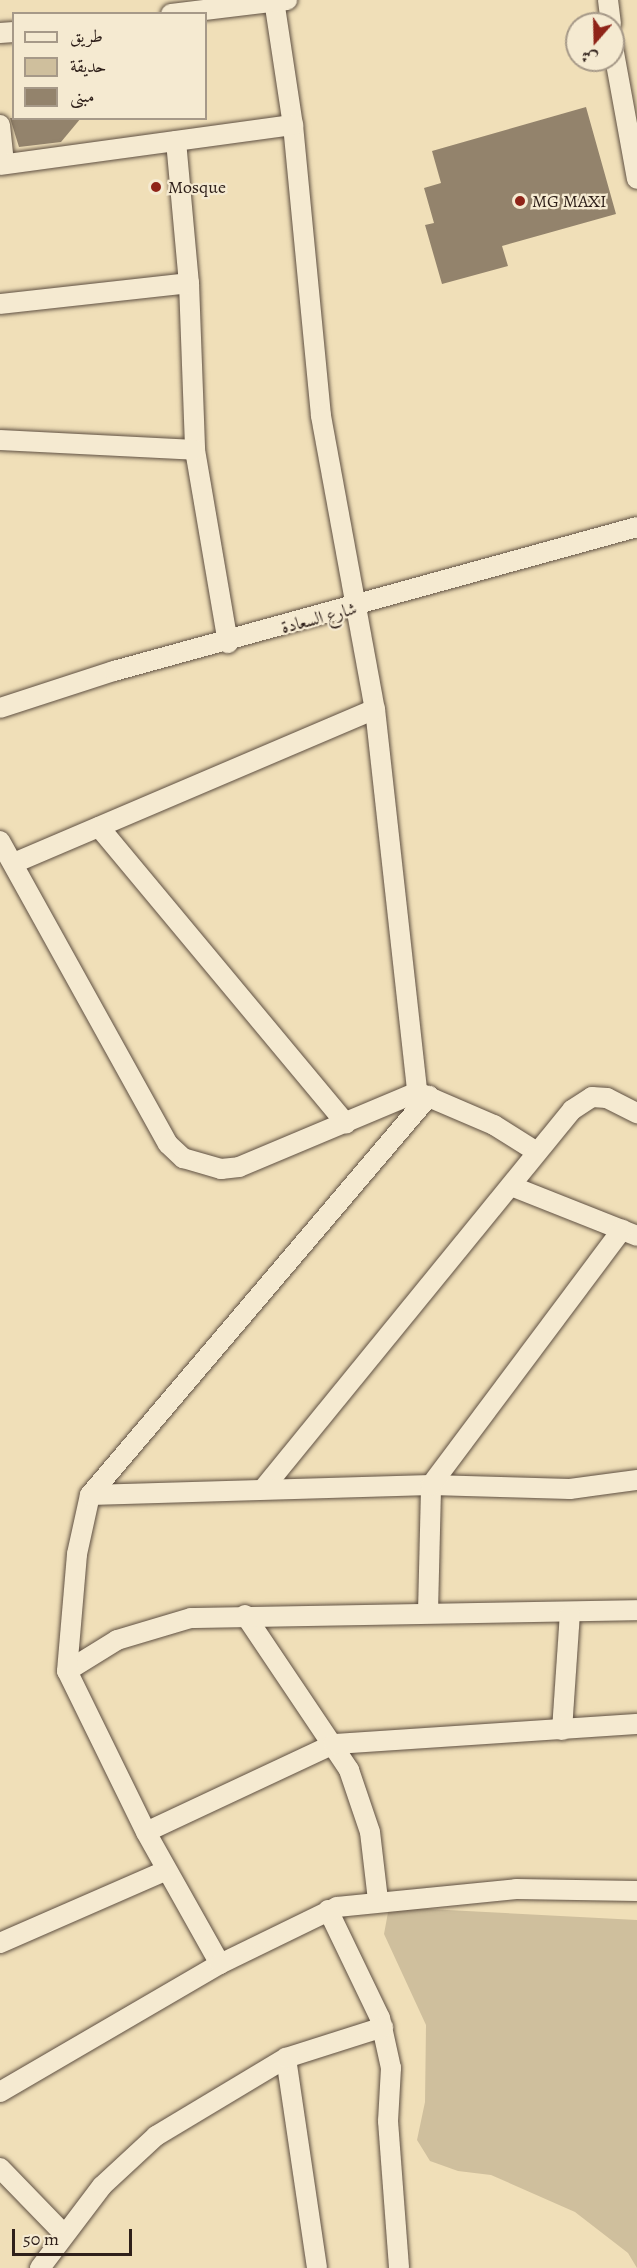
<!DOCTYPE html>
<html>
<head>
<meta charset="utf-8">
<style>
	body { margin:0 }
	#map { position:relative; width:637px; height:2268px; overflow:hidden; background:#f0dfb8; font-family:Alegreya,Amiri,serif }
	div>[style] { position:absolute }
	.green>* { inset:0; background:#cfbf9d }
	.building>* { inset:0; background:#93836c }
	.roads { filter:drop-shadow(0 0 2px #5f5042) drop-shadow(0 0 2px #5f5042) }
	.minor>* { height:20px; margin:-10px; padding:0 10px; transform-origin:10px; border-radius:10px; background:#f5ead1 }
	.dots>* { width:16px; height:16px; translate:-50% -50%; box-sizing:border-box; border:3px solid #f5ead1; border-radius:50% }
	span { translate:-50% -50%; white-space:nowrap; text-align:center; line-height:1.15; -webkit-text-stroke:4.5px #f5ead1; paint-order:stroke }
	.poi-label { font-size:18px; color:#2f201a }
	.left { translate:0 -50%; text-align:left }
	.street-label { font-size:18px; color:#2f201a }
	.legend { position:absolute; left:12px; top:12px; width:195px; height:108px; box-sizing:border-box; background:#f5ead1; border:2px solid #a69988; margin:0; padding:8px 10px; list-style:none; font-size:18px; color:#2f201a }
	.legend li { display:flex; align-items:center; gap:12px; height:30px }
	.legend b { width:30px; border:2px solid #a69988 }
	.north { position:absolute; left:565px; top:12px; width:60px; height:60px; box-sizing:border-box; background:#f5ead1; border:2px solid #a69988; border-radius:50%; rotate:200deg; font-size:16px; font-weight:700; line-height:24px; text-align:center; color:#2f201a }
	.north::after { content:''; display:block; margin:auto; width:21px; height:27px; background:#8f2418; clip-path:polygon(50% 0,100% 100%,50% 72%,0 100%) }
	.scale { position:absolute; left:12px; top:2229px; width:120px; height:27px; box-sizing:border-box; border:3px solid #2f201a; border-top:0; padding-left:8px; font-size:18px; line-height:21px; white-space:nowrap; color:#2f201a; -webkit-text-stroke:4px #f5ead1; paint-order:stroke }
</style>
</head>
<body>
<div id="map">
	<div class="green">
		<div style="clip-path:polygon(389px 1907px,637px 1920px,637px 2268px,628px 2253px,575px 2212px,491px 2175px,458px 2171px,430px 2161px,417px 2140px,425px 2102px,426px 2025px,384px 1934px)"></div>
	</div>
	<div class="building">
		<div style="clip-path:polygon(586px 107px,616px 214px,502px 246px,508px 266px,442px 284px,425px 225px,434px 223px,424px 188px,441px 183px,432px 151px)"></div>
		<div style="clip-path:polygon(10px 118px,81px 118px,61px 142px,19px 147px)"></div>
	</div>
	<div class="roads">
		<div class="minor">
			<div style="left:274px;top:0;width:126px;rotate:81.4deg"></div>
			<div style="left:293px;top:125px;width:292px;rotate:84.5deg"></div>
			<div style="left:321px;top:416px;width:298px;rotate:79.6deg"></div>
			<div style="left:375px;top:709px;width:385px;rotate:83.7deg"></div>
			<div style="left:608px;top:0;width:24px;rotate:83deg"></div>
			<div style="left:171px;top:14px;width:117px;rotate:-6.9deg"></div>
			<div style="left:0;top:33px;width:14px;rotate:-4deg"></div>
			<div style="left:613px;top:47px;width:134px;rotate:79.7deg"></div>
			<div style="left:0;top:125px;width:39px;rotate:84deg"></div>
			<div style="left:176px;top:141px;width:143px;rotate:84.8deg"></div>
			<div style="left:189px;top:283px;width:167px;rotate:87.9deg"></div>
			<div style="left:195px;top:450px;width:196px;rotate:80.3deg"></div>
			<div style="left:0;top:165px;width:296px;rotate:-7.8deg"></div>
			<div style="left:0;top:304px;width:190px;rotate:-6.3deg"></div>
			<div style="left:0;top:440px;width:195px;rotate:2.9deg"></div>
			<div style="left:0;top:708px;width:120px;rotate:-18deg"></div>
			<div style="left:114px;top:671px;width:542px;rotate:-15.39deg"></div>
			<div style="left:99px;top:827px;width:386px;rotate:50.2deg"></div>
			<div style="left:0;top:841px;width:346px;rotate:61deg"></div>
			<div style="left:168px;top:1144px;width:21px;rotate:43deg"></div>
			<div style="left:183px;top:1158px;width:40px;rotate:16deg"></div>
			<div style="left:221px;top:1169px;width:18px;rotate:-6deg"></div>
			<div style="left:239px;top:1167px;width:193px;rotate:-22.8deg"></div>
			<div style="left:417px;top:1092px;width:84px;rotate:23.2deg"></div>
			<div style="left:494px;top:1125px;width:51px;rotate:32.1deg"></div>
			<div style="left:14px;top:863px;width:392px;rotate:-23.1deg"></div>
			<div style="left:511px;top:1186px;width:136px;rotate:21.6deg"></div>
			<div style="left:263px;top:1489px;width:489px;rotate:-50.8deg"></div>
			<div style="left:572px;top:1110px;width:24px;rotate:-33deg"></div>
			<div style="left:592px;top:1097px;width:15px;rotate:4deg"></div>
			<div style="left:607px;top:1098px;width:34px;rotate:27deg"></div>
			<div style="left:90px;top:1495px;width:341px;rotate:-1.7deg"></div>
			<div style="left:431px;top:1485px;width:139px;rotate:1.6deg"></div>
			<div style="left:570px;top:1489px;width:68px;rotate:-7.7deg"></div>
			<div style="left:428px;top:1612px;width:127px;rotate:-88.6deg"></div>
			<div style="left:431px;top:1485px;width:319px;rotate:-53.2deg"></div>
			<div style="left:245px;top:1615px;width:187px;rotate:56.1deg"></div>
			<div style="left:349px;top:1770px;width:65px;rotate:71.3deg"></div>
			<div style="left:370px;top:1832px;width:68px;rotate:83.3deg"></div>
			<div style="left:67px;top:1671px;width:59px;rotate:-31.8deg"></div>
			<div style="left:117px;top:1640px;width:77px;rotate:-16.6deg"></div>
			<div style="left:191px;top:1618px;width:446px;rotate:-1deg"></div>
			<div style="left:562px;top:1730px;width:116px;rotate:-86.1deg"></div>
			<div style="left:146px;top:1832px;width:208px;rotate:-25.1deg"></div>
			<div style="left:334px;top:1744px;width:304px;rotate:-3.8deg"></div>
			<div style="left:328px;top:1910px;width:120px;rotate:64.3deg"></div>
			<div style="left:380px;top:2018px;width:51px;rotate:77.6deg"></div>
			<div style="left:391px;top:2068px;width:53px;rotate:93.2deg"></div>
			<div style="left:388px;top:2121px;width:147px;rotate:85.7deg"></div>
			<div style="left:0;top:1943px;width:182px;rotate:-23.6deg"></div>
			<div style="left:220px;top:1964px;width:151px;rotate:-119.3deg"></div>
			<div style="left:146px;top:1832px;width:179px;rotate:-116.1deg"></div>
			<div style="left:67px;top:1671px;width:117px;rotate:-85.1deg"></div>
			<div style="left:77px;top:1554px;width:60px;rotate:-77.6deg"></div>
			<div style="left:90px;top:1495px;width:524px;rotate:-49.65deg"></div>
			<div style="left:286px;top:2058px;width:212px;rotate:81.6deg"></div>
			<div style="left:0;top:2092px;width:255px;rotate:-30.2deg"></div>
			<div style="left:220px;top:1964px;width:130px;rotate:-26deg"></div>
			<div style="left:337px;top:1907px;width:180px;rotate:-5.7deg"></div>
			<div style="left:516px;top:1889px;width:121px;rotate:0.9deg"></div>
			<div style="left:0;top:2168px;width:91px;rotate:45.9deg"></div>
			<div style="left:40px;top:2268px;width:103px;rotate:-52.9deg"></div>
			<div style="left:102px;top:2186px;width:74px;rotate:-42.8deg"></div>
			<div style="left:156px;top:2136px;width:152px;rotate:-31deg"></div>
			<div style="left:286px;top:2058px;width:102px;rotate:-17.7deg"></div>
		</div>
	</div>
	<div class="dots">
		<div style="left:156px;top:187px;background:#8f2418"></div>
		<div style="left:520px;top:201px;background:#8f2418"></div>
	</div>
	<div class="poi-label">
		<span class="left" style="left:168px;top:187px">Mosque</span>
		<span class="left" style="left:532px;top:201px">MG MAXI</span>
	</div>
	<div class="street-label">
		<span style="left:319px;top:618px;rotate:-15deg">شارع السعادة</span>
	</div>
	<ul class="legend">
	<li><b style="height:8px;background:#f5ead1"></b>طريق</li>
	<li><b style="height:16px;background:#cfbf9d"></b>حديقة</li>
	<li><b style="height:16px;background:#93836c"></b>مبنى</li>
	</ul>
	<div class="north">ش</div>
	<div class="scale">50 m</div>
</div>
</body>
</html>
